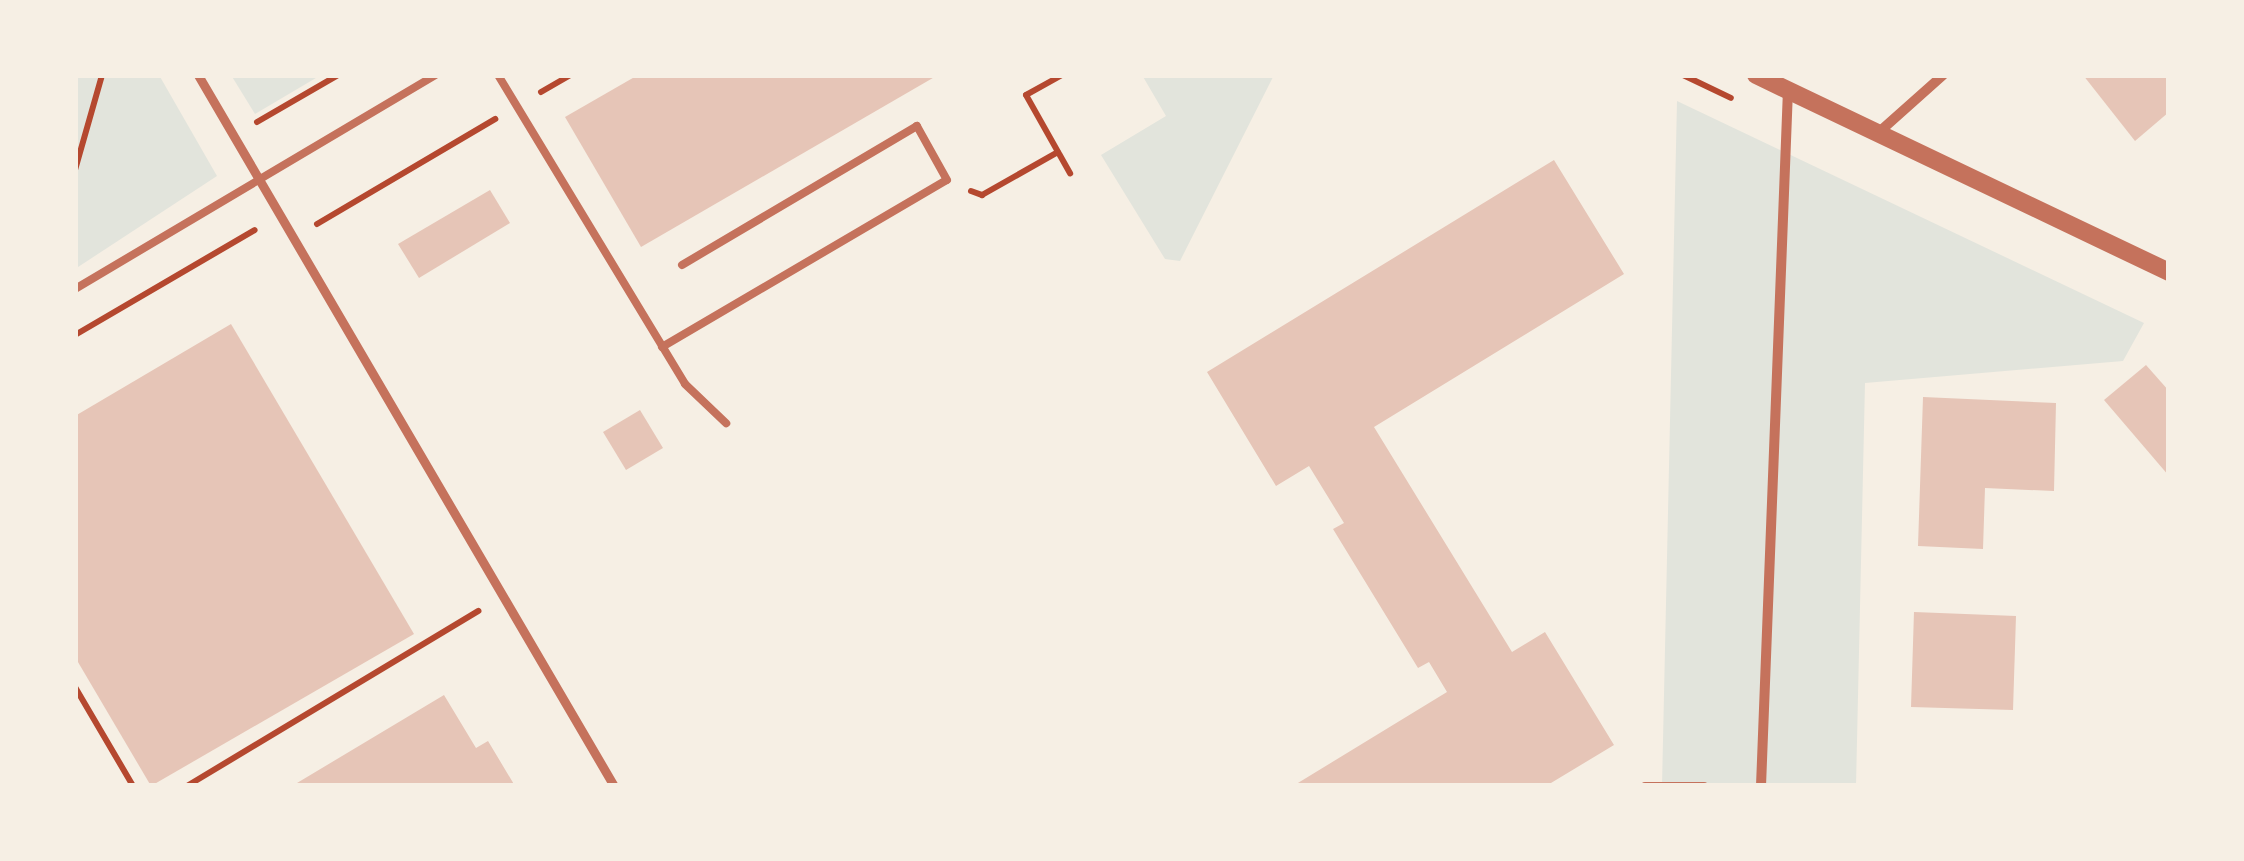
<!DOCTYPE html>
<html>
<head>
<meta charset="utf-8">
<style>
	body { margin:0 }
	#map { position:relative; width:2244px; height:861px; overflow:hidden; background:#f6efe4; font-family:"Source Sans 3",sans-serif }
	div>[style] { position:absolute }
	.green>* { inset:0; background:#e2e4dc }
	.building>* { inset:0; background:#e6c5b7 }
	.path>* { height:6px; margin:-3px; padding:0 3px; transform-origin:3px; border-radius:3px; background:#b5482f }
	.service>* { height:8px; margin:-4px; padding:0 4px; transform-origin:4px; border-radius:4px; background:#c5725c }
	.pedestrian>* { height:9px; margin:-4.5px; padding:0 4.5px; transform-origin:4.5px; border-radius:4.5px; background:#c5725c }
	.minor>* { height:10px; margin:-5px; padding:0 5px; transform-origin:5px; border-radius:5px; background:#c5725c }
	.tertiary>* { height:18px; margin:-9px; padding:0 9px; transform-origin:9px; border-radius:9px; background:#c5725c }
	span { translate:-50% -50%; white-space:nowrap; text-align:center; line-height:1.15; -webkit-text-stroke:10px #f6efe4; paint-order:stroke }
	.frame { position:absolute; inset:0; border:78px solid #f6efe4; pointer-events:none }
</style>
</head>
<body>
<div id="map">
	<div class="green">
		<div style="clip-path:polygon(75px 75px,159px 75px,217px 176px,75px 269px)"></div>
		<div style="clip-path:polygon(231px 75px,321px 75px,255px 114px)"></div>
		<div style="clip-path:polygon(1142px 75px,1274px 75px,1180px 261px,1165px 259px,1101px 155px,1166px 116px)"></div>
		<div style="clip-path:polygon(1677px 101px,2144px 323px,2123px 361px,1865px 383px,1856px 786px,1662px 786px)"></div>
	</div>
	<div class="building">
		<div style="clip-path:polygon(638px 75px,938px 75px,641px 247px,565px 117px)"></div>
		<div style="clip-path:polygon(2083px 75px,2169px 75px,2169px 112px,2135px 141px)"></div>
		<div style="clip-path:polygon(1554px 160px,1624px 274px,1374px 427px,1512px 652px,1545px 632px,1614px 745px,1546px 786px,1293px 786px,1447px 692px,1429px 662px,1418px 668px,1333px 529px,1344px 523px,1309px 466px,1276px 486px,1207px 372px)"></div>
		<div style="clip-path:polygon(490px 190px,510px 223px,419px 278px,398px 244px)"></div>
		<div style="clip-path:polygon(231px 324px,414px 634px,151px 786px,75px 657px,75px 416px)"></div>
		<div style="clip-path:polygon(2146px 365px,2169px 391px,2169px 476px,2104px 400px)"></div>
		<div style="clip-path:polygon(1923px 397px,2056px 403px,2054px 491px,1985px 488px,1983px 549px,1918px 546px)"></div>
		<div style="clip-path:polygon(640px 410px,663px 448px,626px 470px,603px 432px)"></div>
		<div style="clip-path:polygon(1914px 612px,2016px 616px,2013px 710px,1911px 707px)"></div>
		<div style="clip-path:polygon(444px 695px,476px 748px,488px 741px,515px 786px,292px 786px)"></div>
	</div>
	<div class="path">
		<div style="left:1062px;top:75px;width:41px;rotate:150.9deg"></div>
		<div style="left:1026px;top:95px;width:90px;rotate:60.6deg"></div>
		<div style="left:1683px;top:75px;width:53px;rotate:25.6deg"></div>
		<div style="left:541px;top:92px;width:34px;rotate:-30deg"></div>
		<div style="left:257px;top:122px;width:94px;rotate:-30.1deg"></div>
		<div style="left:75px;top:170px;width:99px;rotate:-74.1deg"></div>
		<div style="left:971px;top:191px;width:12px;rotate:20deg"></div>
		<div style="left:982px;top:195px;width:87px;rotate:-29.5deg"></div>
		<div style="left:317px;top:224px;width:207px;rotate:-30.5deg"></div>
		<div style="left:75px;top:335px;width:208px;rotate:-30.3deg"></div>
		<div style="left:75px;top:687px;width:115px;rotate:59.6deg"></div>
		<div style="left:187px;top:786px;width:340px;rotate:-31deg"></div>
	</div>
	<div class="service">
		<div style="left:498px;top:75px;width:361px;rotate:58.8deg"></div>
		<div style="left:685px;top:384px;width:57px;rotate:43.6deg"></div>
		<div style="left:75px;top:289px;width:419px;rotate:-30.7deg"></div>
		<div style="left:662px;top:347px;width:330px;rotate:-30.4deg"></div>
		<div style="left:947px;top:180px;width:62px;rotate:-119.1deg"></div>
		<div style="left:917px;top:126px;width:273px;rotate:149.4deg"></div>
		<div style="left:1645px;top:786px;width:59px"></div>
	</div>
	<div class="pedestrian">
		<div style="left:198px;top:75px;width:824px;rotate:59.67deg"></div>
	</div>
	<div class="minor">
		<div style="left:1878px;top:133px;width:87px;rotate:-41.7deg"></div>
		<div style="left:1761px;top:786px;width:696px;rotate:-87.78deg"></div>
	</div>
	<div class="tertiary">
		<div style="left:1756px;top:75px;width:458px;rotate:25.5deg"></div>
	</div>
	<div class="frame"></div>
</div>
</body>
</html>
